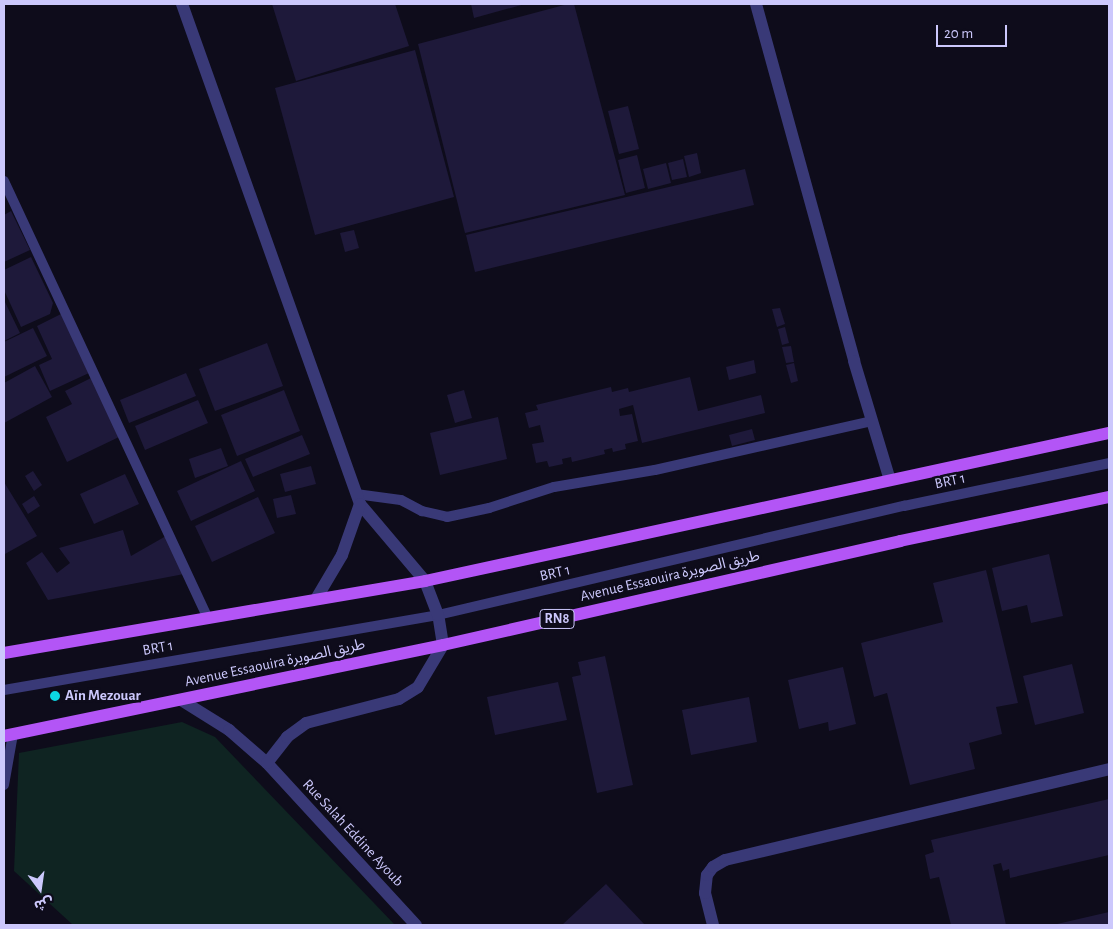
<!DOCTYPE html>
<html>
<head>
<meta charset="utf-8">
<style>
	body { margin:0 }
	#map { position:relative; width:1113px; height:929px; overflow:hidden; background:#0e0c1b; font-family:"Alegreya Sans","Noto Sans Arabic",sans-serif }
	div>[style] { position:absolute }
	.green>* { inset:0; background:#0f2422 }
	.building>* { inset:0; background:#1e193a }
	.service>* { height:10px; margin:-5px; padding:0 5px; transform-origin:5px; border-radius:5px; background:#393977 }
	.minor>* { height:12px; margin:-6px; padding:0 6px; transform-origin:6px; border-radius:6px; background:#393977 }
	.tertiary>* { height:12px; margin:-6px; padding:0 6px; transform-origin:6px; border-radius:6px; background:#393977 }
	.primary>* { height:12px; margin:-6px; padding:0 6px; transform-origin:6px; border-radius:6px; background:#b355f6 }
	.dots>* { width:14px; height:14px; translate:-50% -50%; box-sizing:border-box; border:2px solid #0e0c1b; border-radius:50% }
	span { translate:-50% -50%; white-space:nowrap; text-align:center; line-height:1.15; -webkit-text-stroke:5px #0e0c1b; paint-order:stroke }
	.shield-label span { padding:1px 4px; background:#0e0c1b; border:1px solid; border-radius:4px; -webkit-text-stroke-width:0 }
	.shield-label { font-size:14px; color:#ccc8fc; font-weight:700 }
	.street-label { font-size:15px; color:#ccc8fc }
	.poi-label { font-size:15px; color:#ccc8fc; font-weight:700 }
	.left { translate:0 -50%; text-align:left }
	.frame { position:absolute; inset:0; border:5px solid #ccc8fc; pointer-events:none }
	.north { position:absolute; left:15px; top:864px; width:50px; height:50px; -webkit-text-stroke:4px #0e0c1b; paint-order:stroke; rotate:166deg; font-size:14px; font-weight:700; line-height:20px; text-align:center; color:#ccc8fc }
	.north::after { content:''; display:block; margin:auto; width:18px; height:22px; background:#ccc8fc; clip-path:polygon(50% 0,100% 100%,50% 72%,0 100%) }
	.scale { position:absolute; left:936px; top:25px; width:71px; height:22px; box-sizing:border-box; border:2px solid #ccc8fc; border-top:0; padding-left:6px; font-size:15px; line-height:18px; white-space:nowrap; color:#ccc8fc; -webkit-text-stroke:4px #0e0c1b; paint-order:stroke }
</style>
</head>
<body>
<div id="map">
	<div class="green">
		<div style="clip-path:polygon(182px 722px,215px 737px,395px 925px,73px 925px,14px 871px,19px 753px)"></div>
	</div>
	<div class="building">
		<div style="clip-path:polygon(272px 4px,395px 4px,409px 46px,296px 81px)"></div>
		<div style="clip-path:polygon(471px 4px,525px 4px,474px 18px)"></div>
		<div style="clip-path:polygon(568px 4px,574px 4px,625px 195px,465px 233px,418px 44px)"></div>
		<div style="clip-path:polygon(415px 50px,454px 197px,315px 235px,275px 88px)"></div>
		<div style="clip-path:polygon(628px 106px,639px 149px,619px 154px,608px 111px)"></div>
		<div style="clip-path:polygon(697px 153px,701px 173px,689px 177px,684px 156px)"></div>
		<div style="clip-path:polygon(637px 155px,645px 188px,626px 193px,618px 160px)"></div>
		<div style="clip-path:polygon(683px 159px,687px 177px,672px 180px,668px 163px)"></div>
		<div style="clip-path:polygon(666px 163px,671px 183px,648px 189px,643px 169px)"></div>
		<div style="clip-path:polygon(745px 169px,754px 205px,475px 272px,466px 235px)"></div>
		<div style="clip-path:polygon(11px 211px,30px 250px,4px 262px,4px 215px)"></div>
		<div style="clip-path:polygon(354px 230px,359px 248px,345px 252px,340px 233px)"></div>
		<div style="clip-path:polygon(31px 257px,53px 303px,50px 314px,21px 327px,4px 290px,4px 270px)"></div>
		<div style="clip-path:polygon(4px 300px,20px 333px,4px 341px)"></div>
		<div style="clip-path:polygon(780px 308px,785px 324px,777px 327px,772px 309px)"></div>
		<div style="clip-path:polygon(61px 314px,89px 373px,50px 391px,39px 365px,52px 359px,37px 326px)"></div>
		<div style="clip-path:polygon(785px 327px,789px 343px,782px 345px,778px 329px)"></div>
		<div style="clip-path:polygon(33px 328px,47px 356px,4px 377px,4px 342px)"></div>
		<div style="clip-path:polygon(267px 343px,283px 386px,215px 411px,199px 369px)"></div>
		<div style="clip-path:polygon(791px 346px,794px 362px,786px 363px,782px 347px)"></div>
		<div style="clip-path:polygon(754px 360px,756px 373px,729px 380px,726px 367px)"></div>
		<div style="clip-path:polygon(794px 363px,798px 381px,791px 383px,786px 365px)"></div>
		<div style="clip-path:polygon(35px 366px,52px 397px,4px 423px,4px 383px)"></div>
		<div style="clip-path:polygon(186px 373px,196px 396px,129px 423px,120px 400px)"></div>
		<div style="clip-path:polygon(690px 377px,698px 411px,761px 395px,765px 413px,642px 443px,633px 405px,619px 409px,620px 416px,632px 414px,638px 441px,625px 444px,626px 449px,613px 452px,612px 448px,604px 450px,605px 454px,572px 462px,571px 457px,562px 459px,563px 464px,549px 467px,547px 461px,536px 463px,532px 444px,544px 442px,540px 425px,529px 428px,525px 413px,538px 410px,536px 405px,611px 387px,612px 392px,628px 388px,629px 392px)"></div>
		<div style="clip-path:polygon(91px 378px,119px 437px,67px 462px,46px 417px,72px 404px,65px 391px)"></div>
		<div style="clip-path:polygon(284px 390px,300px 431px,237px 456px,221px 415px)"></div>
		<div style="clip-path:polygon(464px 390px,472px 418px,455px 423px,447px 395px)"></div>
		<div style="clip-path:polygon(198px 400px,208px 423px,145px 450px,135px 426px)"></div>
		<div style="clip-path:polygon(498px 417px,507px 459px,440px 475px,430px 433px)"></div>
		<div style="clip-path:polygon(752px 429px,755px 440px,732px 446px,729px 435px)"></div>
		<div style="clip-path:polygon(302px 435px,310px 454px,253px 477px,245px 459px)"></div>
		<div style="clip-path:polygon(221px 448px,228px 466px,195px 478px,189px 459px)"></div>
		<div style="clip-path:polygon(241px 461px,255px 491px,191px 521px,177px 491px)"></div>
		<div style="clip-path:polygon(311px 466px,316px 484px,285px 492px,280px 474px)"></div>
		<div style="clip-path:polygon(33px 471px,42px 485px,34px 491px,25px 476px)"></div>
		<div style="clip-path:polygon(125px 474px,139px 504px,94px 524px,80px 494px)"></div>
		<div style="clip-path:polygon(4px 482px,37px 536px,5px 554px,4px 552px)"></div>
		<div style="clip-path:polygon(291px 495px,296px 514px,277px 518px,273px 499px)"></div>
		<div style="clip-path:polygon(34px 496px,40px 506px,28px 514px,22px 504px)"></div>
		<div style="clip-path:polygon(258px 497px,275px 533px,212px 562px,195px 526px)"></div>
		<div style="clip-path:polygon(123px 530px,131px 556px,166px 536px,184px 574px,48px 600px,26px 563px,42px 552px,57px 573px,70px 563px,59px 548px)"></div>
		<div style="clip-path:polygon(1049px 554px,1063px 616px,1031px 623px,1027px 605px,1002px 611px,992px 568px)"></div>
		<div style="clip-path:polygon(986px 570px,1018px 703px,996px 707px,1002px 734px,969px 743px,975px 769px,910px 785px,887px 693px,874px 697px,861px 643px,943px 622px,933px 583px)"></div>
		<div style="clip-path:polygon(605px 656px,633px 785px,597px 793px,572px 677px,581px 675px,578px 662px)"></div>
		<div style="clip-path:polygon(1072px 664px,1084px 713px,1035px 725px,1023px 676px)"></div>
		<div style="clip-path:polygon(843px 667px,856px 724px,829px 731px,828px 722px,799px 729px,788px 680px)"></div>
		<div style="clip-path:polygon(558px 682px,567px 720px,495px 735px,487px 697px)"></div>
		<div style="clip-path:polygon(749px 697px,757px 742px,691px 755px,682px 710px)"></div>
		<div style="clip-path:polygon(1109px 799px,1109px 855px,1010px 878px,1009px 869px,1003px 871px,1001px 863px,993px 865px,1006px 925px,951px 925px,939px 877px,930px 879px,925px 855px,934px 852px,931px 840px)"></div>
		<div style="clip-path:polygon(606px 884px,645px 925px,562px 925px)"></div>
		<div style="clip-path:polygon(1109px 912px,1109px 925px,1057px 925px,1057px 924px)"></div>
	</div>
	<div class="service">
		<div style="left:4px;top:181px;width:483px;rotate:65deg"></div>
		<div style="left:356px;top:494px;width:45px;rotate:7.6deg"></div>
		<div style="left:401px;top:500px;width:24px;rotate:28deg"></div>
		<div style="left:422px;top:511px;width:26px;rotate:13deg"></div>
		<div style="left:447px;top:517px;width:43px;rotate:-12.1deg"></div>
		<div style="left:489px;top:508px;width:68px;rotate:-17.9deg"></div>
		<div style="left:554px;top:487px;width:102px;rotate:-9.6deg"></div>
		<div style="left:655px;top:470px;width:222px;rotate:-12.7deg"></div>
		<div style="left:4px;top:690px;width:440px;rotate:-9.8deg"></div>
		<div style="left:438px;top:615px;width:479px;rotate:-13.2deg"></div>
		<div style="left:904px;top:506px;width:209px;rotate:-11.8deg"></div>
		<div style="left:4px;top:785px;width:52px;rotate:-80deg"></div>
	</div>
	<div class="minor">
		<div style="left:182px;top:4px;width:531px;rotate:70.4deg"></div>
		<div style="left:360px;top:504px;width:101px;rotate:49.8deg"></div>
		<div style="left:756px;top:4px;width:370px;rotate:74.6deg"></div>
		<div style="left:854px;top:361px;width:124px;rotate:73.2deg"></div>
		<div style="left:316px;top:599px;width:51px;rotate:-59.4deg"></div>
		<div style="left:342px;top:555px;width:54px;rotate:-70.6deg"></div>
		<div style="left:713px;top:925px;width:33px;rotate:-104deg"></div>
		<div style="left:705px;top:893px;width:18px;rotate:-84deg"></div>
		<div style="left:707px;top:875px;width:10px;rotate:-53deg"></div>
		<div style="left:713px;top:867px;width:14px;rotate:-30deg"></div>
		<div style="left:725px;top:860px;width:395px;rotate:-13.3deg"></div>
	</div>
	<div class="tertiary">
		<div style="left:181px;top:700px;width:57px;rotate:32deg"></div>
		<div style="left:229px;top:730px;width:50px;rotate:41deg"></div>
		<div style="left:267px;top:763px;width:220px;rotate:47.4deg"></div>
		<div style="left:267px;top:763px;width:33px;rotate:-52deg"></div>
		<div style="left:287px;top:737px;width:24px;rotate:-36deg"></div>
		<div style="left:306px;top:723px;width:96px;rotate:-14.5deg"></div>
		<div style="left:399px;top:699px;width:22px;rotate:-32deg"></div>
		<div style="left:418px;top:687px;width:49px;rotate:-59.2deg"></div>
		<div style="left:443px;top:645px;width:30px;rotate:-99deg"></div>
		<div style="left:438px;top:615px;width:36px;rotate:-111deg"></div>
	</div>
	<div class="primary">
		<div style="left:4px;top:653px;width:427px;rotate:-9.7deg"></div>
		<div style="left:425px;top:581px;width:700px;rotate:-12.21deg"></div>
		<div style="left:4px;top:736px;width:448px;rotate:-11.7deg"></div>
		<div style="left:443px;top:645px;width:469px;rotate:-12.8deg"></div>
		<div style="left:900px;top:541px;width:214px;rotate:-11.9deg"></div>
	</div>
	<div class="dots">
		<div style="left:55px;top:696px;background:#0cd8e4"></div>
	</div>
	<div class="shield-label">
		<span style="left:557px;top:619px">RN8</span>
	</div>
	<div class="street-label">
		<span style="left:950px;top:481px;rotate:-12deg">BRT 1</span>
		<span style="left:555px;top:573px;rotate:-13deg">BRT 1</span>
		<span style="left:670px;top:576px;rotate:-13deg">Avenue Essaouira طريق الصويرة</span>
		<span style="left:158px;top:648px;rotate:-10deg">BRT 1</span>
		<span style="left:275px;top:663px;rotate:-12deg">Avenue Essaouira طريق الصويرة</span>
		<span style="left:353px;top:833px;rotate:47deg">Rue Salah Eddine Ayoub</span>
	</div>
	<div class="poi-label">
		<span class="left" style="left:65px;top:696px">Aïn Mezouar</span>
	</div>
	<div class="frame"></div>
	<div class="north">ش</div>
	<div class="scale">20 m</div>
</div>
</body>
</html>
